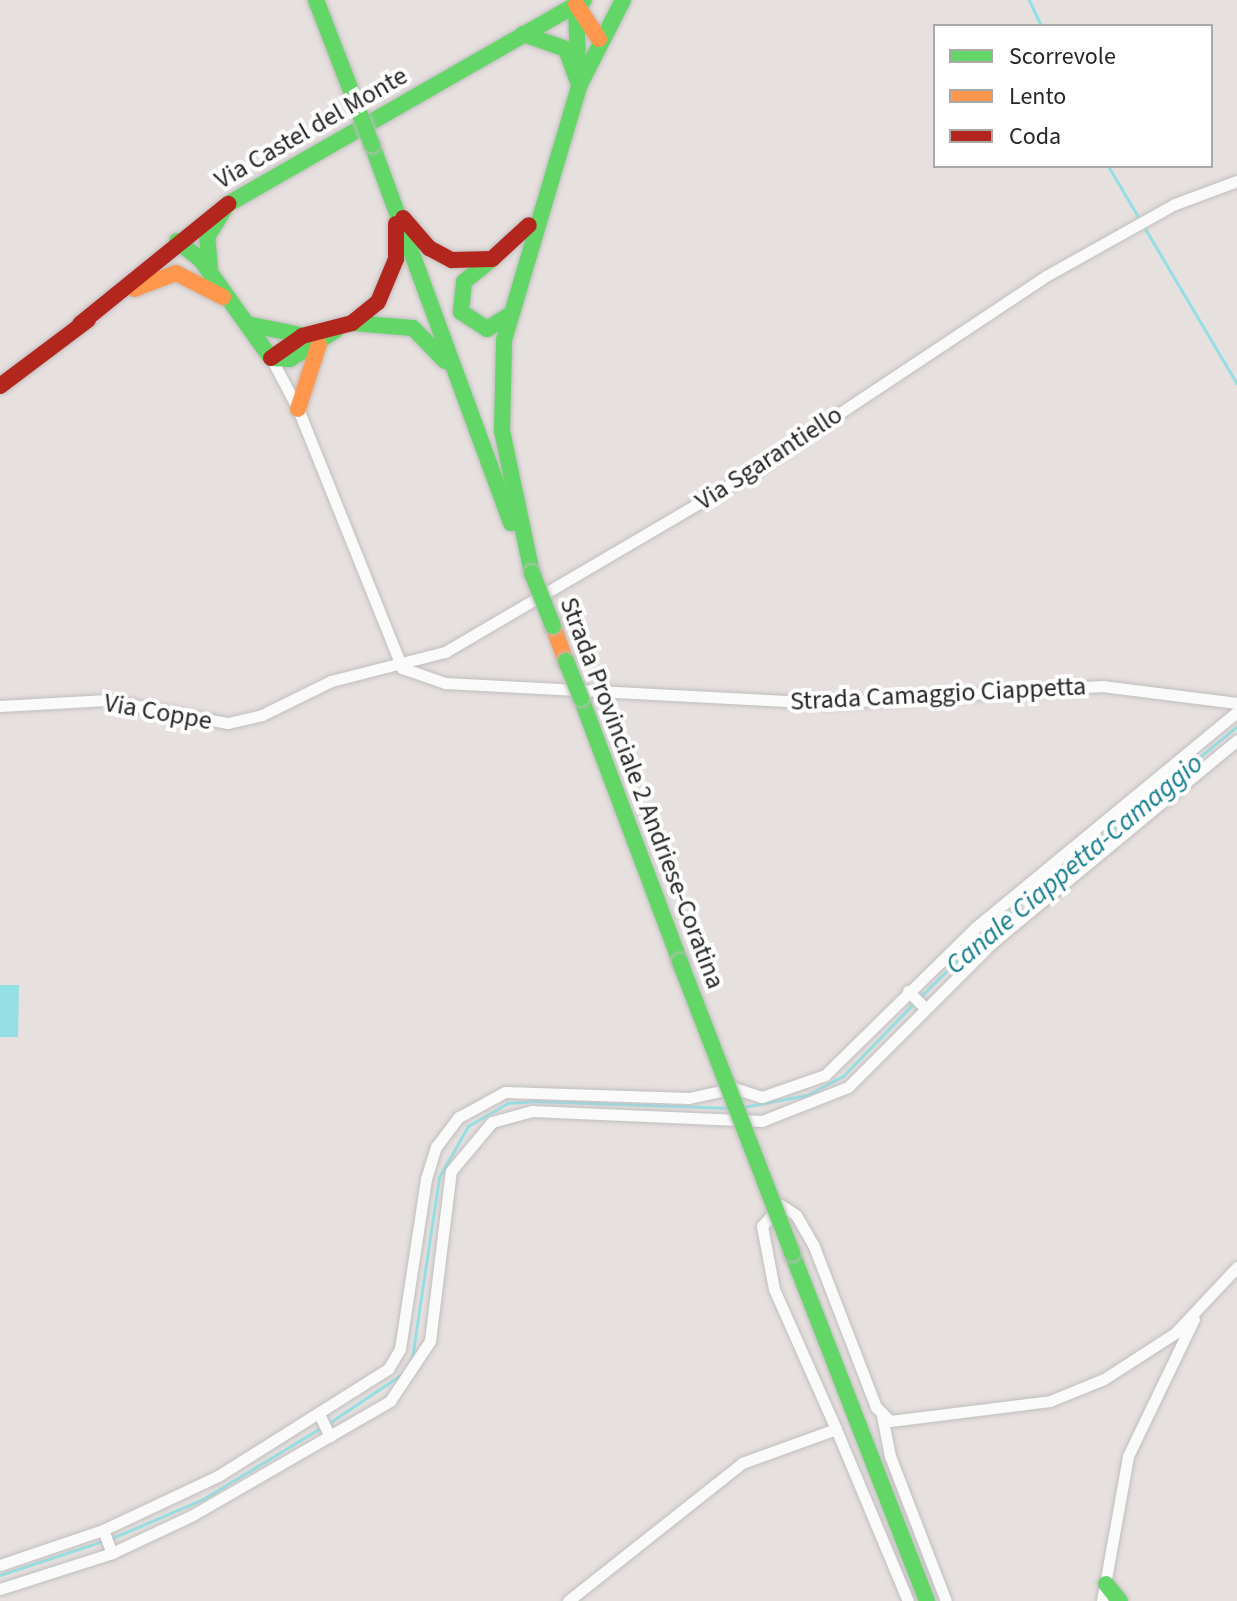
<!DOCTYPE html>
<html>
<head>
<meta charset="utf-8">
<style>
	body { margin:0 }
	#map { position:relative; width:1237px; height:1601px; overflow:hidden; background:#e6e0de; font-family:"Source Sans 3",sans-serif }
	div>[style] { position:absolute }
	.water>* { inset:0; background:#94dfe4 }
	.stream>* { height:3px; margin:-1.5px; padding:0 1.5px; transform-origin:1.5px; border-radius:1.5px; background:#94dfe4 }
	.roads { filter:drop-shadow(0 0 2px #c0bebf) drop-shadow(0 0 2px #c0bebf) }
	.street>* { height:11px; margin:-5.5px; padding:0 5.5px; transform-origin:5.5px; border-radius:5.5px; background:#fbfafa }
	.fast>* { height:16px; margin:-8px; padding:0 8px; transform-origin:8px; border-radius:8px; background:#63d668 }
	.slow>* { height:16px; margin:-8px; padding:0 8px; transform-origin:8px; border-radius:8px; background:#ff974d }
	.jam>* { height:16px; margin:-8px; padding:0 8px; transform-origin:8px; border-radius:8px; background:#b3261e }
	.bridges { filter:drop-shadow(0 0 2px #bfbcbc) drop-shadow(0 0 2px #bfbcbc) }
	.fast-bridge>* { height:16px; margin:-8px; padding:0 8px; transform-origin:8px; border-radius:8px; background:#63d668 }
	span { translate:-50% -50%; white-space:nowrap; text-align:center; line-height:1.15; -webkit-text-stroke:8px #fff; paint-order:stroke }
	.street-label { font-size:26px; color:#272727 }
	.water-label { font-size:28px; color:#147d8f; font-style:italic }
	.legend { position:absolute; left:933px; top:24px; width:280px; height:144px; box-sizing:border-box; background:#fff; border:2px solid #a9a9a9; margin:0; padding:10px 14px; list-style:none; font-size:24px; color:#272727 }
	.legend li { display:flex; align-items:center; gap:16px; height:40px }
	.legend b { width:40px; border:2px solid #a9a9a9 }
</style>
</head>
<body>
<div id="map">
	<div class="water">
		<div style="clip-path:polygon(0 985px,19px 985px,18px 1037px,0 1037px)"></div>
	</div>
	<div class="stream">
		<div style="left:1029px;top:0;width:29px;rotate:65deg"></div>
		<div style="left:1108px;top:166px;width:253px;rotate:59.4deg"></div>
		<div style="left:920px;top:997px;width:90px;rotate:-44.5deg"></div>
		<div style="left:984px;top:934px;width:328px;rotate:-39.4deg"></div>
		<div style="left:743px;top:1107px;width:65px;rotate:-10.6deg"></div>
		<div style="left:807px;top:1095px;width:41px;rotate:-27.8deg"></div>
		<div style="left:843px;top:1076px;width:102px;rotate:-45.8deg"></div>
		<div style="left:412px;top:1358px;width:183px;rotate:-81.5deg"></div>
		<div style="left:439px;top:1177px;width:59px;rotate:-60.4deg"></div>
		<div style="left:468px;top:1126px;width:46px;rotate:-29.9deg"></div>
		<div style="left:508px;top:1103px;width:26px;rotate:-4deg"></div>
		<div style="left:534px;top:1101px;width:198px;rotate:2deg"></div>
		<div style="left:329px;top:1423px;width:88px;rotate:-33.9deg"></div>
		<div style="left:110px;top:1539px;width:101px;rotate:-23.3deg"></div>
		<div style="left:203px;top:1499px;width:139px;rotate:-31.2deg"></div>
		<div style="left:0;top:1575px;width:108px;rotate:-18.3deg"></div>
	</div>
	<div class="roads">
		<div class="street">
			<div style="left:271px;top:358px;width:58px;rotate:62.1deg"></div>
			<div style="left:298px;top:409px;width:279px;rotate:68.1deg"></div>
			<div style="left:402px;top:668px;width:46px;rotate:19.2deg"></div>
			<div style="left:445px;top:683px;width:380px;rotate:3deg"></div>
			<div style="left:824px;top:703px;width:279px;rotate:-3.5deg"></div>
			<div style="left:1102px;top:686px;width:136px;rotate:7.2deg"></div>
			<div style="left:0;top:706px;width:107px;rotate:-3.2deg"></div>
			<div style="left:107px;top:700px;width:123px;rotate:10.8deg"></div>
			<div style="left:228px;top:723px;width:35px;rotate:-13deg"></div>
			<div style="left:262px;top:715px;width:77px;rotate:-26.2deg"></div>
			<div style="left:331px;top:681px;width:118px;rotate:-14.3deg"></div>
			<div style="left:445px;top:652px;width:344px;rotate:-30.4deg"></div>
			<div style="left:742px;top:478px;width:365px;rotate:-33.6deg"></div>
			<div style="left:1046px;top:276px;width:148px;rotate:-29.2deg"></div>
			<div style="left:1175px;top:204px;width:66px;rotate:-20.4deg"></div>
			<div style="left:908px;top:991px;width:25px;rotate:45deg"></div>
			<div style="left:319px;top:1414px;width:25px;rotate:64deg"></div>
			<div style="left:882px;top:1416px;width:41px;rotate:78.7deg"></div>
			<div style="left:890px;top:1456px;width:155px;rotate:68.9deg"></div>
			<div style="left:836px;top:1429px;width:186px;rotate:67.3deg"></div>
			<div style="left:103px;top:1530px;width:25px;rotate:69deg"></div>
			<div style="left:0;top:1565px;width:109px;rotate:-18.8deg"></div>
			<div style="left:103px;top:1530px;width:127px;rotate:-25.2deg"></div>
			<div style="left:218px;top:1476px;width:201px;rotate:-32.2deg"></div>
			<div style="left:388px;top:1369px;width:23px;rotate:-59deg"></div>
			<div style="left:400px;top:1349px;width:172px;rotate:-81.3deg"></div>
			<div style="left:426px;top:1179px;width:34px;rotate:-73deg"></div>
			<div style="left:436px;top:1147px;width:38px;rotate:-53deg"></div>
			<div style="left:459px;top:1117px;width:52px;rotate:-28.5deg"></div>
			<div style="left:505px;top:1092px;width:184px;rotate:1.9deg"></div>
			<div style="left:689px;top:1098px;width:46px;rotate:-12.5deg"></div>
			<div style="left:734px;top:1088px;width:29px;rotate:18deg"></div>
			<div style="left:762px;top:1097px;width:67px;rotate:-19.2deg"></div>
			<div style="left:825px;top:1075px;width:211px;rotate:-44.4deg"></div>
			<div style="left:976px;top:927px;width:338px;rotate:-39.5deg"></div>
			<div style="left:0;top:1589px;width:118px;rotate:-17.8deg"></div>
			<div style="left:112px;top:1553px;width:87px;rotate:-25.1deg"></div>
			<div style="left:191px;top:1516px;width:230px;rotate:-30deg"></div>
			<div style="left:390px;top:1401px;width:72px;rotate:-56.3deg"></div>
			<div style="left:430px;top:1341px;width:171px;rotate:-83deg"></div>
			<div style="left:451px;top:1171px;width:64px;rotate:-50.1deg"></div>
			<div style="left:492px;top:1122px;width:41px;rotate:-15.4deg"></div>
			<div style="left:532px;top:1111px;width:230px;rotate:2.5deg"></div>
			<div style="left:762px;top:1121px;width:92px;rotate:-21.6deg"></div>
			<div style="left:848px;top:1087px;width:205px;rotate:-45deg"></div>
			<div style="left:993px;top:942px;width:317px;rotate:-39.6deg"></div>
			<div style="left:568px;top:1601px;width:222px;rotate:-38.4deg"></div>
			<div style="left:742px;top:1463px;width:100px;rotate:-19.9deg"></div>
			<div style="left:836px;top:1429px;width:153px;rotate:-113.9deg"></div>
			<div style="left:774px;top:1289px;width:64px;rotate:-100.8deg"></div>
			<div style="left:762px;top:1226px;width:28px;rotate:-48deg"></div>
			<div style="left:781px;top:1205px;width:18px;rotate:34deg"></div>
			<div style="left:796px;top:1215px;width:34px;rotate:60deg"></div>
			<div style="left:813px;top:1244px;width:175px;rotate:68.9deg"></div>
			<div style="left:876px;top:1407px;width:20px;rotate:45deg"></div>
			<div style="left:890px;top:1421px;width:161px;rotate:-7.1deg"></div>
			<div style="left:1050px;top:1401px;width:58px;rotate:-22.2deg"></div>
			<div style="left:1104px;top:1379px;width:85px;rotate:-32.9deg"></div>
			<div style="left:1175px;top:1333px;width:91px;rotate:-46.8deg"></div>
			<div style="left:1102px;top:1601px;width:147px;rotate:-79.8deg"></div>
			<div style="left:1128px;top:1456px;width:152px;rotate:-64.3deg"></div>
		</div>
		<div class="fast">
			<div style="left:576px;top:4px;width:62px;rotate:88.2deg"></div>
			<div style="left:523px;top:34px;width:46px;rotate:19.2deg"></div>
			<div style="left:566px;top:49px;width:38px;rotate:70deg"></div>
			<div style="left:372px;top:145px;width:403px;rotate:69.8deg"></div>
			<div style="left:228px;top:204px;width:410px;rotate:-29.8deg"></div>
			<div style="left:177px;top:241px;width:31px;rotate:38deg"></div>
			<div style="left:201px;top:260px;width:120px;rotate:54.5deg"></div>
			<div style="left:492px;top:259px;width:36px;rotate:141deg"></div>
			<div style="left:464px;top:282px;width:30px;rotate:96deg"></div>
			<div style="left:461px;top:312px;width:31px;rotate:33deg"></div>
			<div style="left:487px;top:329px;width:26px;rotate:-32deg"></div>
			<div style="left:210px;top:269px;width:32px;rotate:-95deg"></div>
			<div style="left:207px;top:237px;width:32px;rotate:-58deg"></div>
			<div style="left:352px;top:323px;width:61px;rotate:4.7deg"></div>
			<div style="left:413px;top:328px;width:46px;rotate:45.9deg"></div>
			<div style="left:247px;top:324px;width:55px;rotate:11.5deg"></div>
			<div style="left:271px;top:358px;width:19px;rotate:3deg"></div>
			<div style="left:290px;top:359px;width:54px;rotate:-32.2deg"></div>
			<div style="left:532px;top:573px;width:145px;rotate:-101.9deg"></div>
			<div style="left:502px;top:431px;width:91px;rotate:-88.7deg"></div>
			<div style="left:504px;top:340px;width:265px;rotate:-73.5deg"></div>
			<div style="left:579px;top:86px;width:97px;rotate:-62.9deg"></div>
			<div style="left:581px;top:698px;width:282px;rotate:69.4deg"></div>
			<div style="left:792px;top:1253px;width:373px;rotate:68.8deg"></div>
			<div style="left:1106px;top:1584px;width:22px;rotate:51deg"></div>
		</div>
		<div class="slow">
			<div style="left:576px;top:4px;width:42px;rotate:56.7deg"></div>
			<div style="left:134px;top:289px;width:45px;rotate:-20.9deg"></div>
			<div style="left:176px;top:273px;width:53px;rotate:27.1deg"></div>
			<div style="left:298px;top:409px;width:68px;rotate:-72.1deg"></div>
			<div style="left:553px;top:626px;width:37px;rotate:70deg"></div>
		</div>
		<div class="jam">
			<div style="left:403px;top:218px;width:40px;rotate:49deg"></div>
			<div style="left:429px;top:248px;width:26px;rotate:28deg"></div>
			<div style="left:452px;top:260px;width:40px;rotate:-1.4deg"></div>
			<div style="left:492px;top:259px;width:50px;rotate:-42.6deg"></div>
			<div style="left:80px;top:324px;width:191px;rotate:-39deg"></div>
			<div style="left:271px;top:358px;width:38px;rotate:-35deg"></div>
			<div style="left:302px;top:336px;width:52px;rotate:-14.6deg"></div>
			<div style="left:352px;top:323px;width:33px;rotate:-39deg"></div>
			<div style="left:378px;top:302px;width:47px;rotate:-67.3deg"></div>
			<div style="left:396px;top:259px;width:35px;rotate:-90deg"></div>
			<div style="left:0;top:386px;width:110px;rotate:-36.9deg"></div>
		</div>
	</div>
	<div class="bridges">
		<div class="fast-bridge">
			<div style="left:316px;top:0;width:155px;rotate:68.9deg"></div>
			<div style="left:532px;top:573px;width:57px;rotate:68.4deg"></div>
			<div style="left:566px;top:661px;width:40px;rotate:68deg"></div>
			<div style="left:680px;top:962px;width:312px;rotate:68.9deg"></div>
		</div>
	</div>
	<div class="street-label">
		<span style="left:311px;top:128px;rotate:-30deg">Via Castel del Monte</span>
		<span style="left:769px;top:458px;rotate:-33deg">Via Sgarantiello</span>
		<span style="left:938px;top:694px;rotate:-3deg">Strada Camaggio Ciappetta</span>
		<span style="left:158px;top:712px;rotate:10deg">Via Coppe</span>
		<span style="left:642px;top:793px;rotate:69deg">Strada Provinciale 2 Andriese-Coratina</span>
	</div>
	<div class="water-label">
		<span style="left:1074px;top:864px;rotate:-40deg">Canale Ciappetta-Camaggio</span>
	</div>
	<ul class="legend">
	<li><b style="height:10px;background:#63d668"></b>Scorrevole</li>
	<li><b style="height:10px;background:#ff974d"></b>Lento</li>
	<li><b style="height:10px;background:#b3261e"></b>Coda</li>
	</ul>
</div>
</body>
</html>
